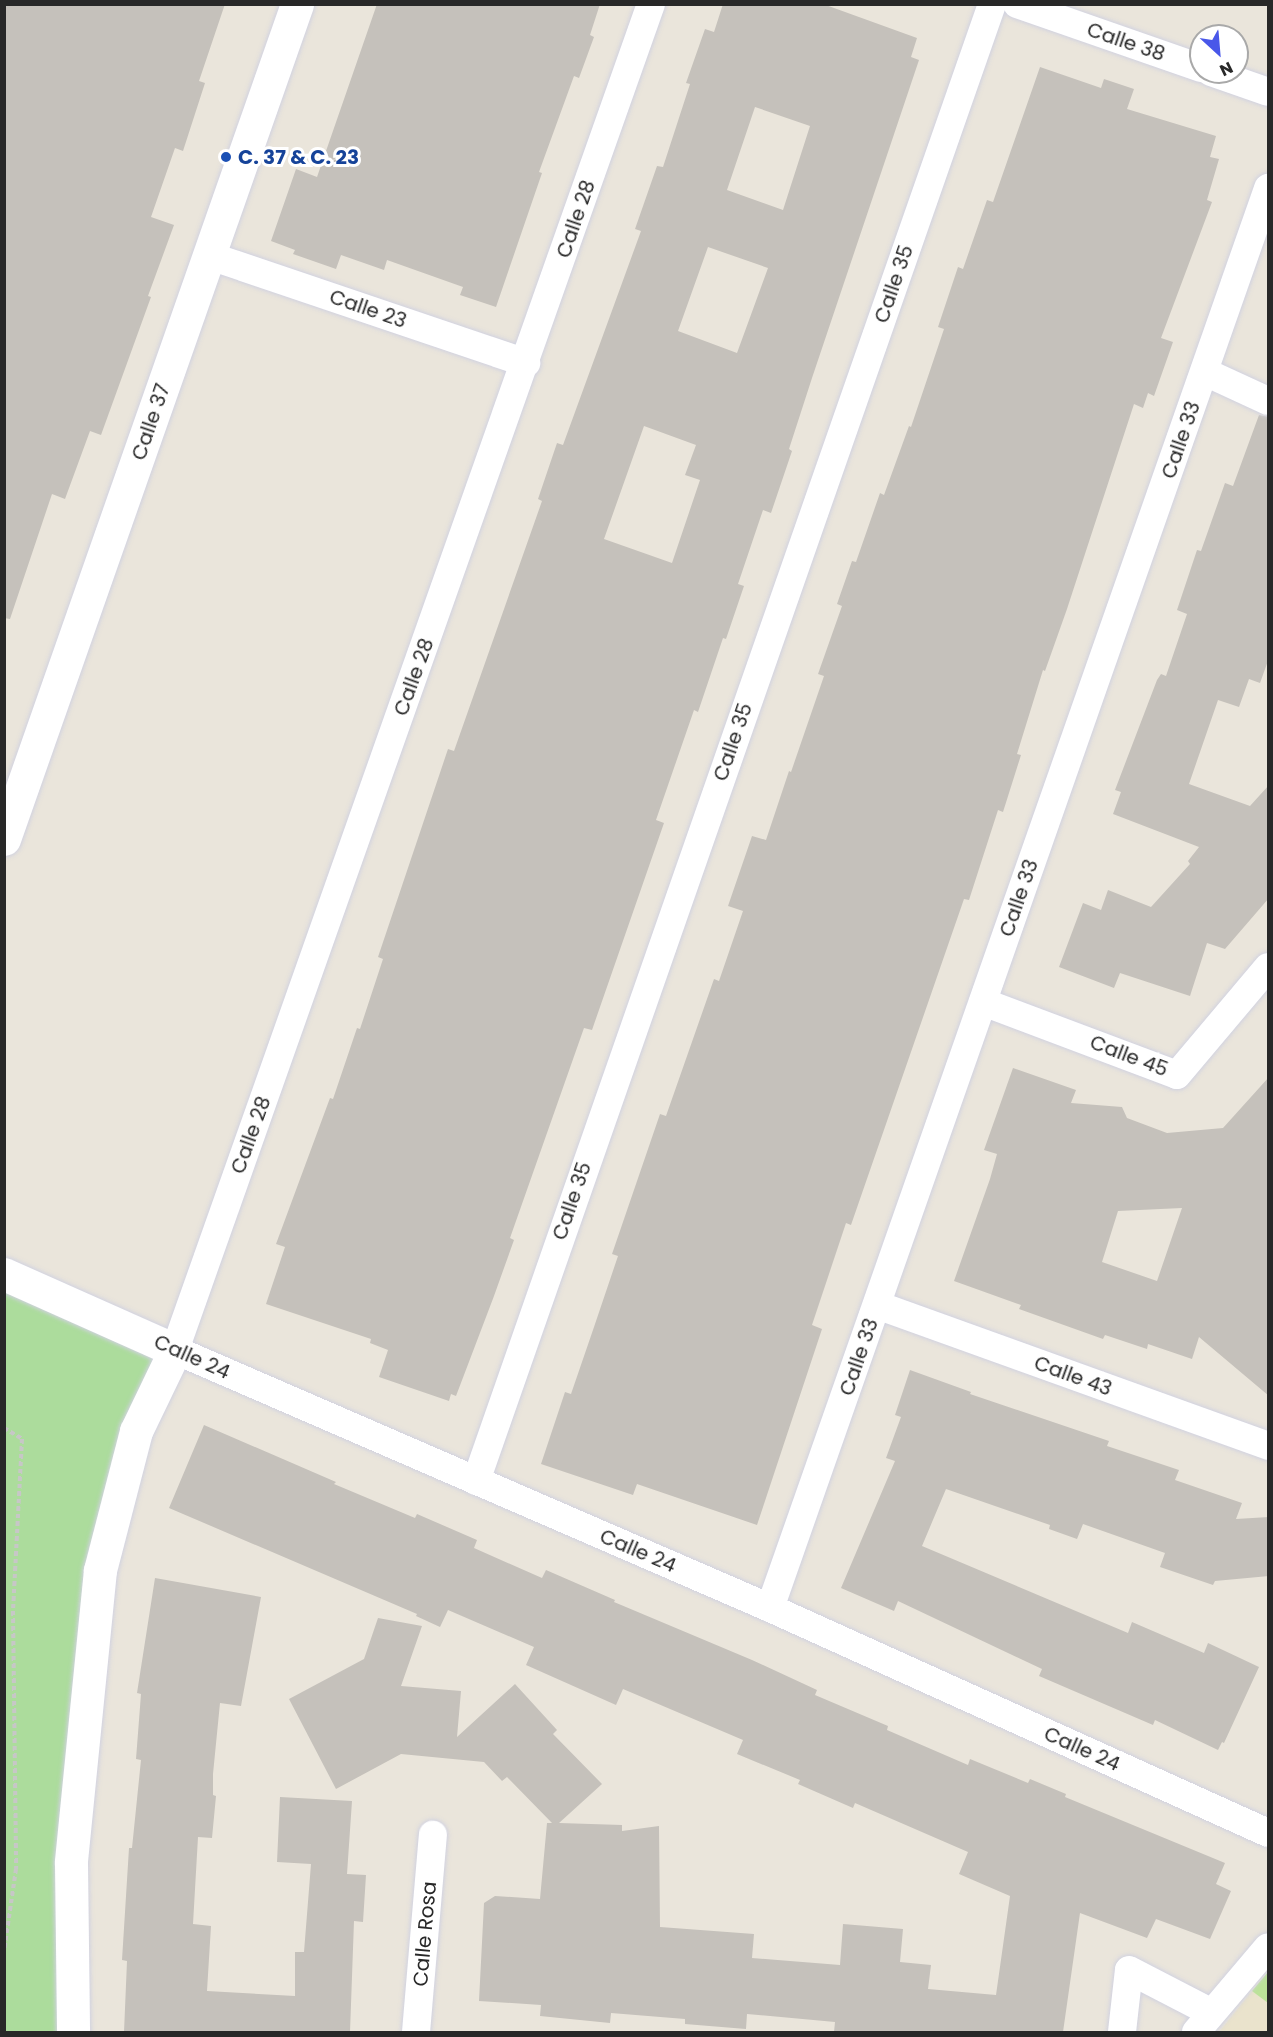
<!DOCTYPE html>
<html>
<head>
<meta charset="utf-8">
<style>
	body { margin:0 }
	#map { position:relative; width:1273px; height:2037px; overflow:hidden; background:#eae5db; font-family:Poppins,sans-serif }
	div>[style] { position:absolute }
	.education>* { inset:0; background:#eae3cc }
	.green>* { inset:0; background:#acdc9c }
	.pitch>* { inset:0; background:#bce299 }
	.building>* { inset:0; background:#c5c1bb }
	.path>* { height:4px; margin-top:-2px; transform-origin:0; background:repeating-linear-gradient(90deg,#c7c7c7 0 4.5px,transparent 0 7.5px) }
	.roads { filter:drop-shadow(0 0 2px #d1d2e0) drop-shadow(0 0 2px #d1d2e0) }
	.street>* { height:28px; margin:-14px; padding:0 14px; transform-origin:14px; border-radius:14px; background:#fff }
	.secondary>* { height:33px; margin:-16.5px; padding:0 16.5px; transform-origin:16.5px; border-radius:16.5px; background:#fff }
	.dots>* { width:16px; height:16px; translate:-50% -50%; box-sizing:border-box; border:3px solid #fff; border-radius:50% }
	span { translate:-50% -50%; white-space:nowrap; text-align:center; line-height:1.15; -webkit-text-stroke:6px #fff; paint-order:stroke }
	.street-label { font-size:20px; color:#282828 }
	.transit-label { font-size:20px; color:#164399; font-weight:700 }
	.left { translate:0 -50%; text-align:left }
	.frame { position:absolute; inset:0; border:6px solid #282828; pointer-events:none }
	.north { position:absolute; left:1189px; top:24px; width:60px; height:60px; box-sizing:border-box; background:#fff; border:2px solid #a9a9a9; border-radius:50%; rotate:154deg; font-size:16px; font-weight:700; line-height:24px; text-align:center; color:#282828 }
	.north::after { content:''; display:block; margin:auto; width:21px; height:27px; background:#4957e9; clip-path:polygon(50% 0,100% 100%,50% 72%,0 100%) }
</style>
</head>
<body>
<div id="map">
	<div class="education">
		<div style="clip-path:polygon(1252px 1991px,1268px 2003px,1268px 2032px,1219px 2032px)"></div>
	</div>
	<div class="green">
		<div style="clip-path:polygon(5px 1275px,175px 1350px,100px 1570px,73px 2032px,5px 2032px)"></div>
	</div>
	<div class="pitch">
		<div style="clip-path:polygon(1268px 1972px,1268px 2003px,1252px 1991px)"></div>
	</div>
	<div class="building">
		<div style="clip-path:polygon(4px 4px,225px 4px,199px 81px,205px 83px,183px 151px,175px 148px,151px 217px,174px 225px,148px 296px,151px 297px,101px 435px,90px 431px,65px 499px,52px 494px,10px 619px,4px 618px)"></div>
		<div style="clip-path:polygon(377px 4px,600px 4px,590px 35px,594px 37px,579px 78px,574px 76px,539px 172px,542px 173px,496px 307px,460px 295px,463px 287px,387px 260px,384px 270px,341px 255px,336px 269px,293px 254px,295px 250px,271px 241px,296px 169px,317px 177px)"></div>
		<div style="clip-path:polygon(evenodd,723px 4px,823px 4px,917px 38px,911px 57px,919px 60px,812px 378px,789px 449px,792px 451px,771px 513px,763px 510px,738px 584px,744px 586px,726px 639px,723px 638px,698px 712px,694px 710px,656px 820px,664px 823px,592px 1030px,584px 1028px,510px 1238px,514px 1240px,494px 1296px,456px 1396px,451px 1394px,449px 1401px,379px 1377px,388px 1350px,370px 1343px,371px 1339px,266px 1304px,285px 1247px,276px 1244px,330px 1098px,333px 1099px,357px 1028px,360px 1029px,383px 959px,378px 957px,448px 749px,454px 751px,542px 501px,538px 499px,557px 443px,563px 445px,641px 231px,635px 229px,657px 166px,663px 167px,690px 84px,686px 83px,705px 29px,714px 32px,723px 4px,755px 107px,810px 126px,783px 210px,727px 190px,755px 107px,723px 4px,708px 247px,768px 268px,737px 353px,678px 331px,708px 247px,723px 4px,644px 426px,696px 445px,685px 475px,700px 480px,672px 563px,604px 539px,644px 426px)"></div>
		<div style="clip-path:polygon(1040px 67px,1101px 88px,1104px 79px,1134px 89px,1127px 109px,1216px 136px,1210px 157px,1219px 159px,1207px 200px,1212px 202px,1161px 338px,1173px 342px,1154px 396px,1148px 393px,1143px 408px,1134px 404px,1067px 609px,1045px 671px,1043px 670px,1017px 754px,1021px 755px,1003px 812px,998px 810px,969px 900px,964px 899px,851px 1225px,846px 1223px,812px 1325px,822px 1329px,757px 1525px,637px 1484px,633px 1495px,541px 1464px,565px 1392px,571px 1394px,594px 1327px,618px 1256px,612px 1254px,660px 1114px,666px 1116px,714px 979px,719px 981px,743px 911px,728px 906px,752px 836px,766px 840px,789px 771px,791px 772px,824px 676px,818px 674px,842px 606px,837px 604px,852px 561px,856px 562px,880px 493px,884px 495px,909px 426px,911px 427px,944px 329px,938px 327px,958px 267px,963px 269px,987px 200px,993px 202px)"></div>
		<div style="clip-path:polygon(1259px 415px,1269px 417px,1269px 658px,1260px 683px,1249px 679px,1239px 707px,1218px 700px,1189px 784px,1250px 806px,1269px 785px,1269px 898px,1225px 949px,1207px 943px,1190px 996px,1120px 973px,1114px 988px,1059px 967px,1083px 903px,1101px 910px,1108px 890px,1151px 907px,1190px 864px,1188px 861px,1199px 847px,1113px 814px,1121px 792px,1115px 790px,1157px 680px,1161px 674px,1166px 676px,1187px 614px,1177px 610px,1197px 550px,1201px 551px,1225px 483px,1233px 486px)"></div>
		<div style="clip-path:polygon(evenodd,1013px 1068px,1076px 1090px,1071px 1103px,1122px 1107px,1127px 1118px,1167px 1133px,1223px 1128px,1269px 1077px,1269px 1396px,1199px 1337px,1192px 1359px,1148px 1344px,1147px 1349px,1105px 1335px,1103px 1339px,1019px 1309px,1021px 1305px,954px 1281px,990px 1179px,997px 1154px,984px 1150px,1013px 1068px,1182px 1208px,1157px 1281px,1102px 1262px,1118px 1211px,1182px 1208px)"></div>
		<div style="clip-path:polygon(910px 1370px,971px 1392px,970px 1394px,1109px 1441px,1107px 1446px,1179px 1470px,1175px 1480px,1242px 1503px,1236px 1519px,1269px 1517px,1269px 1576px,1215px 1581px,1213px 1585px,1160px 1567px,1165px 1553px,1083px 1524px,1077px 1539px,1049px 1529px,1050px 1525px,946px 1489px,922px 1546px,1128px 1633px,1132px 1622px,1204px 1653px,1208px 1643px,1259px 1667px,1224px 1743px,1222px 1742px,1218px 1750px,1155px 1720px,1153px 1725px,1039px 1676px,1042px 1669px,898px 1601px,894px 1611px,841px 1588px,895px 1461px,886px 1458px,901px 1417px,895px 1415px)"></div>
		<div style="clip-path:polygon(204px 1425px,336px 1482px,334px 1484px,415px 1518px,417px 1514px,477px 1540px,474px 1548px,542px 1578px,546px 1570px,615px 1600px,614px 1602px,752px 1660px,817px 1690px,815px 1695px,888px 1726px,887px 1730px,968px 1765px,970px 1759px,1028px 1783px,1030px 1779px,1066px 1794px,1065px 1797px,1225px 1863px,1216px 1884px,1231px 1891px,1210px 1939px,1156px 1919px,1147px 1938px,1080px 1913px,1063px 2032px,834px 2032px,835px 2022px,747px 2014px,746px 2029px,685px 2024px,685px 2019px,611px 2013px,610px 2023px,540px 2016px,541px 2005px,479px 2001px,484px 1903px,495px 1896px,540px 1899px,547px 1823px,552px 1823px,507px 1777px,502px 1781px,484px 1762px,401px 1754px,336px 1789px,289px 1699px,364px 1659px,378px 1618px,422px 1626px,401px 1686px,461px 1691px,457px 1737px,515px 1684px,557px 1730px,553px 1734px,602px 1784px,559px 1823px,622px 1825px,622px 1831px,659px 1826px,660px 1927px,754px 1934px,752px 1958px,840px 1965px,843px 1924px,903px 1929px,900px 1962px,931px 1965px,928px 1989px,996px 1995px,1010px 1896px,959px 1874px,968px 1852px,855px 1803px,853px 1808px,798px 1784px,800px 1780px,737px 1754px,743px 1740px,623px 1689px,616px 1705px,526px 1665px,534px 1647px,448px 1610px,440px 1627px,416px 1616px,417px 1614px,169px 1508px)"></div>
		<div style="clip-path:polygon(155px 1578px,261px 1597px,241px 1706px,220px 1703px,213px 1774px,213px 1795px,216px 1796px,212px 1838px,198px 1837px,193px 1924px,211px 1926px,207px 1991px,295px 1996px,295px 1952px,304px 1952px,311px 1864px,277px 1862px,280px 1797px,352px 1801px,347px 1874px,366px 1875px,363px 1922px,354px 1921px,350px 2032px,124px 2032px,127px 1961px,122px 1960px,129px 1848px,132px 1848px,141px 1760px,136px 1759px,141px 1694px,137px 1693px)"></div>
	</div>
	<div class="path">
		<div style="left:4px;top:1428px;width:21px;rotate:31deg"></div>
		<div style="left:22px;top:1439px;width:172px;rotate:93deg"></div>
		<div style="left:13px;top:1611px;width:258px;rotate:89.3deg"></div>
		<div style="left:16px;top:1869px;width:83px;rotate:98.3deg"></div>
	</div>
	<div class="roads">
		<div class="street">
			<div style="left:651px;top:4px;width:1428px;rotate:109.48deg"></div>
			<div style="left:175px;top:1350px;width:649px;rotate:23.44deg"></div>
			<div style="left:770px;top:1608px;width:546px;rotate:24.31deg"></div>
			<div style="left:1017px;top:4px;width:195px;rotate:19.2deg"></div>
			<div style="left:1211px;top:72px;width:60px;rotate:19.3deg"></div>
			<div style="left:210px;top:256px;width:334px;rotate:18.7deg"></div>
			<div style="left:1205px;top:372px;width:69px;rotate:24.7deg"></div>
			<div style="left:983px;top:1002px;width:207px;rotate:20.6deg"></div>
			<div style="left:1177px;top:1075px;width:141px;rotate:-49.9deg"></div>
			<div style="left:877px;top:1305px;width:416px;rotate:19.8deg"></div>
			<div style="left:476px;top:1481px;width:1565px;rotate:-70.74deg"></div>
			<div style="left:770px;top:1608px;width:1505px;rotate:-70.67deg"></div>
			<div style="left:416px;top:2032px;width:198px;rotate:-85.1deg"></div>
			<div style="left:1122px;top:2032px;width:62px;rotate:-83.6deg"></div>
			<div style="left:1129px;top:1970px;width:93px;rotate:27.4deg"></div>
			<div style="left:1196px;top:2032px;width:111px;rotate:-49.7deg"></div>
		</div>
		<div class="secondary">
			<div style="left:4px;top:839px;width:885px;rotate:-70.66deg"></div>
			<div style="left:4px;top:1274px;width:187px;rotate:24deg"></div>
			<div style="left:175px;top:1350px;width:90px;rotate:115.7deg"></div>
			<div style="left:136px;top:1431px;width:144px;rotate:104.5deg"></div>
			<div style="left:100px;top:1570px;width:294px;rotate:95.7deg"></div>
			<div style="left:71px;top:1863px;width:169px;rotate:89.3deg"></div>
		</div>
	</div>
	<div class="dots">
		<div style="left:226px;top:157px;background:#1a4fb4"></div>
	</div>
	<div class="street-label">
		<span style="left:1126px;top:42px;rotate:19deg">Calle 38</span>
		<span style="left:576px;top:219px;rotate:-71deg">Calle 28</span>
		<span style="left:894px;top:284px;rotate:-71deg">Calle 35</span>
		<span style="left:368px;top:309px;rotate:19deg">Calle 23</span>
		<span style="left:151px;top:422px;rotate:-71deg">Calle 37</span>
		<span style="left:1181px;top:440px;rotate:-71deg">Calle 33</span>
		<span style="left:414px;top:677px;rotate:-70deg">Calle 28</span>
		<span style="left:733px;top:742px;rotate:-71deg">Calle 35</span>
		<span style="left:1019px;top:898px;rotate:-71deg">Calle 33</span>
		<span style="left:1129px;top:1056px;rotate:21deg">Calle 45</span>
		<span style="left:251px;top:1135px;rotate:-70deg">Calle 28</span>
		<span style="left:572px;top:1201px;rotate:-71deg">Calle 35</span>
		<span style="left:192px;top:1357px;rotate:24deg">Calle 24</span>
		<span style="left:859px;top:1357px;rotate:-71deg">Calle 33</span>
		<span style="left:1073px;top:1376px;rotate:20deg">Calle 43</span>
		<span style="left:638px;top:1551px;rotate:23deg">Calle 24</span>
		<span style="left:1082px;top:1749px;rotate:24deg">Calle 24</span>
		<span style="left:425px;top:1934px;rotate:-85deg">Calle Rosa</span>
	</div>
	<div class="transit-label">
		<span class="left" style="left:238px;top:157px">C. 37 &amp; C. 23</span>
	</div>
	<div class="frame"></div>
	<div class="north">N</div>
</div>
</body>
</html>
